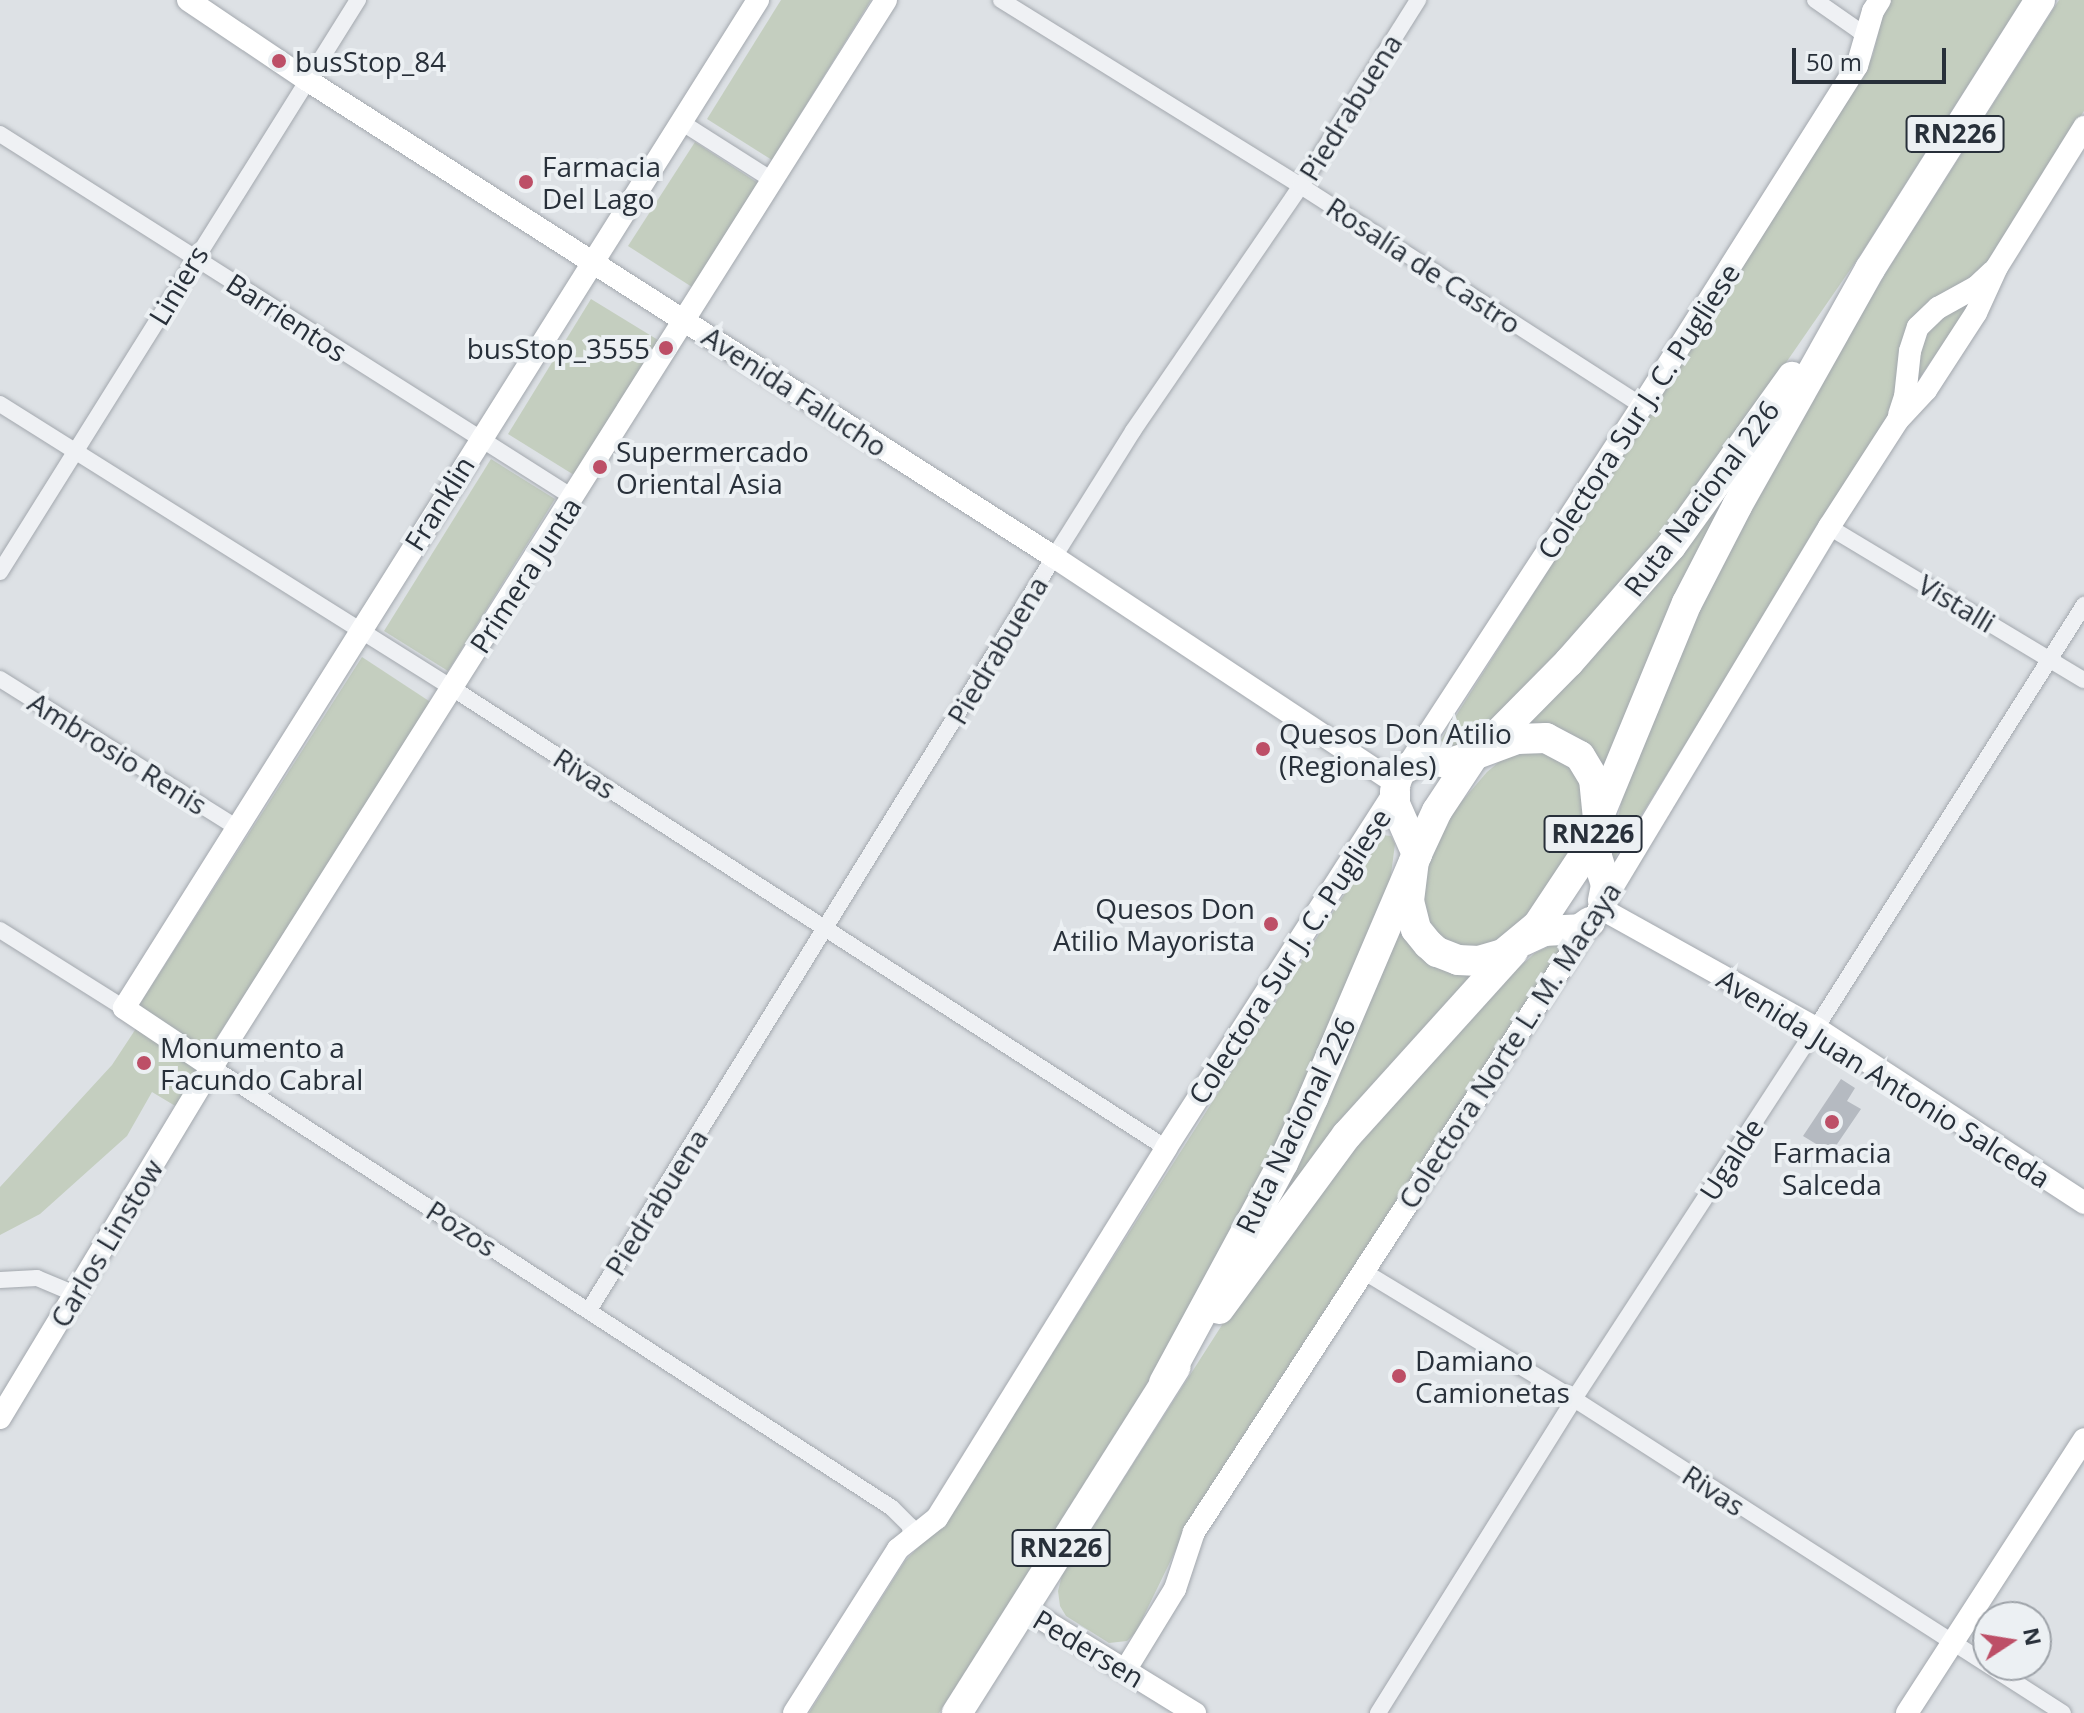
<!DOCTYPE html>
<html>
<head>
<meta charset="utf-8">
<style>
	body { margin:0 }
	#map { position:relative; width:2084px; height:1713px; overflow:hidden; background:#dde1e5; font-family:"Open Sans",sans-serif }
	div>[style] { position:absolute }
	.green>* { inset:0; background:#c4cebf }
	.building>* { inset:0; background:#b5bac1 }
	.roads { filter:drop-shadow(0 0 2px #a3a8ae) drop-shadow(0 0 2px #a3a8ae) }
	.street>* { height:16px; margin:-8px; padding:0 8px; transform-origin:8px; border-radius:8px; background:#eff1f4 }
	.secondary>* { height:22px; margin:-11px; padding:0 11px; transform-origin:11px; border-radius:11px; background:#fff }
	.highway>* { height:30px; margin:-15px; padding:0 15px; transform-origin:15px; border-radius:15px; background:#fff }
	.dots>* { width:22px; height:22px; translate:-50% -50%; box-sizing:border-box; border:4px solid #ecf0f3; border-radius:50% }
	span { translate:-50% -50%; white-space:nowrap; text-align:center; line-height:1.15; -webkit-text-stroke:8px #ecf0f3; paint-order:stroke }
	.shield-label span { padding:2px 6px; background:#ecf0f3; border:2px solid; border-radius:6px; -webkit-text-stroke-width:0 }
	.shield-label { font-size:26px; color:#28303a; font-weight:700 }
	.poi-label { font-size:28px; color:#28303a }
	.left { translate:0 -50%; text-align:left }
	.right { translate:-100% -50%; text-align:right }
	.street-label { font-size:28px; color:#28303a }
	.north { position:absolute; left:1972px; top:1601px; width:80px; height:80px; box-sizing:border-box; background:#ecf0f3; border:2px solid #9ea3a9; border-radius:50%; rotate:78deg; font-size:22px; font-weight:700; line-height:32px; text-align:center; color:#28303a }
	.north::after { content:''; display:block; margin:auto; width:28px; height:36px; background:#bd4f67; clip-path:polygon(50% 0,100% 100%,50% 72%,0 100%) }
	.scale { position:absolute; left:1792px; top:48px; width:154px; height:36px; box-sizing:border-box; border:4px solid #28303a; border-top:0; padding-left:10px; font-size:24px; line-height:28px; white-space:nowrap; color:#28303a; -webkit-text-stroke:6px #ecf0f3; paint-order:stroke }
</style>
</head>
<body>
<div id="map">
	<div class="green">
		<div style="clip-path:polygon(781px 0,871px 0,772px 160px,707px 119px)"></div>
		<div style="clip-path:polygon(1891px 0,2022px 0,1861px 254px,1671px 529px,1484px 734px,1454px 750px,1445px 748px,1441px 740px,1445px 733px,1863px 74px,1873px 55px,1882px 18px)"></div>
		<div style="clip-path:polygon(2059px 0,2084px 0,2084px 111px,1986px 264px,1966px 283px,1942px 296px,1893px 411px,1614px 859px,1611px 852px,1624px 789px,1668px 667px,1764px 479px,1887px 271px)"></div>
		<div style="clip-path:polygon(695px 142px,758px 183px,692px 287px,628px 246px)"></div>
		<div style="clip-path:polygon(591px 299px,658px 340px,574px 475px,508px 434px)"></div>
		<div style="clip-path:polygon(1962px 304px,1969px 306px,1918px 380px,1921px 343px,1935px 320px)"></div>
		<div style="clip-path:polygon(491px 459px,555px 499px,448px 671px,384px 631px)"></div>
		<div style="clip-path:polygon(1737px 472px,1608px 773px,1580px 741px,1567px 732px,1553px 727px,1520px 724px)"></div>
		<div style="clip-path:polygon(362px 657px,432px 703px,207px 1053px,138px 1007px)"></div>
		<div style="clip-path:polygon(1540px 751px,1568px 765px,1578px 777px,1585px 812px,1562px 870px,1543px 898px,1503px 938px,1485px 947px,1457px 946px,1443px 939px,1424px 914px,1424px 873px,1451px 814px,1487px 772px,1505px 757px)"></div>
		<div style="clip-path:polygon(1382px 835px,1391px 836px,1395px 844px,1390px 882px,1325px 1050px,1202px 1292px,1119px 1432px,939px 1713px,809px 1713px,905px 1561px,949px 1516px)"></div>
		<div style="clip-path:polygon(1399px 923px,1482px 975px,1266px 1218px)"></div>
		<div style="clip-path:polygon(1556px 943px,1562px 949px,1186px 1529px,1136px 1632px,1127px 1641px,1109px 1643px,1066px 1616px,1060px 1606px,1058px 1591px,1062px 1575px,1238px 1300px,1326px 1176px,1515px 971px,1535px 953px)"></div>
		<div style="clip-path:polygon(137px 1027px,202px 1069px,177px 1107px,152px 1092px,127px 1136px,40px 1214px,0 1235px,0 1187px,112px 1065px)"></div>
	</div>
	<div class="building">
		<div style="clip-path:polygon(1841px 1079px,1855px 1088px,1847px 1101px,1861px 1109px,1831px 1153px,1803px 1136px)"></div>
	</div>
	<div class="roads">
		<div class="street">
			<div style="left:1001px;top:0;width:353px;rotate:31.8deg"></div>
			<div style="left:1301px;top:186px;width:406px;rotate:32.8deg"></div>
			<div style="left:1815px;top:0;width:52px;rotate:34.9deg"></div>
			<div style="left:1858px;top:30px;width:10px;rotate:-11deg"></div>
			<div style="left:681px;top:122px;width:108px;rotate:32.5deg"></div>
			<div style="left:0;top:134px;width:680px;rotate:32.38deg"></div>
			<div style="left:0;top:404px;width:534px;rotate:32.14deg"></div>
			<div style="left:452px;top:688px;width:849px;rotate:32.79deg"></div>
			<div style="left:1829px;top:527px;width:297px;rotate:31deg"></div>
			<div style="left:0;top:572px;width:675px;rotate:-57.96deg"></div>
			<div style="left:0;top:679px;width:279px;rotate:32.1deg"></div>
			<div style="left:0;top:930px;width:146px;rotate:32.2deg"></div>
			<div style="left:212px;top:1067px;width:810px;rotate:32.96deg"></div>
			<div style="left:892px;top:1508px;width:25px;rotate:45deg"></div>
			<div style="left:910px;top:1526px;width:11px;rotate:85deg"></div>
			<div style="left:1363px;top:1271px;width:247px;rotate:31.2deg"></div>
			<div style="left:1574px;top:1399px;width:581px;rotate:32.71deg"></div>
			<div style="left:0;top:1280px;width:37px;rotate:-3deg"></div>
			<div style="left:37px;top:1278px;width:41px;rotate:22.8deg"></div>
			<div style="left:589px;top:1310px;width:885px;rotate:-58.3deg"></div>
			<div style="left:1054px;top:557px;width:149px;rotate:-57.9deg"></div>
			<div style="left:1133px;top:431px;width:297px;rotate:-55.6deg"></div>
			<div style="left:1301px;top:186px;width:220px;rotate:-57.8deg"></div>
			<div style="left:1378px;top:1713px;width:370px;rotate:-58deg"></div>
			<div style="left:1574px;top:1399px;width:443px;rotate:-56.9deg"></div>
			<div style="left:1816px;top:1028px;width:501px;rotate:-57.64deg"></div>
		</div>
		<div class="secondary">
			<div style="left:188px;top:0;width:143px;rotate:33.9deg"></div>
			<div style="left:307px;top:80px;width:886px;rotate:32.56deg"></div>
			<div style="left:1054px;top:557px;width:414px;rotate:33.5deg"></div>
			<div style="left:1899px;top:415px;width:19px;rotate:-72deg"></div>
			<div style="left:1905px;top:397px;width:46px;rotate:-83.8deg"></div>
			<div style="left:1910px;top:351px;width:25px;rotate:-72deg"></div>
			<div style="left:1918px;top:327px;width:28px;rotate:-44deg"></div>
			<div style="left:1938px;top:308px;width:43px;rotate:-28.9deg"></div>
			<div style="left:1976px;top:287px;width:23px;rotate:-43deg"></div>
			<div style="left:1600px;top:908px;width:247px;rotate:29.1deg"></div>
			<div style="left:1816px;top:1028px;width:320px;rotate:33.1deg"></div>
			<div style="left:212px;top:1067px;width:106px;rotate:-146.2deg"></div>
			<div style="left:124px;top:1008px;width:1191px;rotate:-57.83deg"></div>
			<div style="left:0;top:1418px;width:410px;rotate:-58.9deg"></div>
			<div style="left:212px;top:1067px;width:1262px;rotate:-57.72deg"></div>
			<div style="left:1024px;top:1608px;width:201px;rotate:31.6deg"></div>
			<div style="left:1126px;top:1669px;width:94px;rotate:-58.5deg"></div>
			<div style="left:1175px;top:1589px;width:60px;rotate:-71.6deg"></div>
			<div style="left:1194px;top:1532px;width:744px;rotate:-56.95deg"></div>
			<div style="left:1600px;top:908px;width:445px;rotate:-59deg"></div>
			<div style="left:1829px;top:527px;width:127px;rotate:-57.2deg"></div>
			<div style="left:1898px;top:420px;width:41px;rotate:-47deg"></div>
			<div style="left:1926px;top:390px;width:92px;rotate:-57deg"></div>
			<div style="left:1976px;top:313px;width:51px;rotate:-65.5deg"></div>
			<div style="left:1997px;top:267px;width:165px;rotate:-58.1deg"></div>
			<div style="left:794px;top:1713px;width:194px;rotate:-57.6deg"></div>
			<div style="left:898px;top:1549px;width:50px;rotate:-38.5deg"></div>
			<div style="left:937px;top:1518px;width:435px;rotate:-58.2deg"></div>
			<div style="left:1166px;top:1148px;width:431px;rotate:-57.3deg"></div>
			<div style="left:1399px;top:785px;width:18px;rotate:-68deg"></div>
			<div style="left:1406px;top:768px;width:432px;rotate:-56.9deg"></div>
			<div style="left:1642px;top:406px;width:402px;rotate:-57.7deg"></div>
			<div style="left:1857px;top:66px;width:57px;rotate:-73.8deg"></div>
			<div style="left:1873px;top:11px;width:13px;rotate:-58deg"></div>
			<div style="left:1907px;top:1713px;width:326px;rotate:-57.1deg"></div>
		</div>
		<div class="highway">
			<div style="left:1483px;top:749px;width:122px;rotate:-45.3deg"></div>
			<div style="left:1569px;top:662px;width:154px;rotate:-48.7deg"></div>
			<div style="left:1671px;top:546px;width:208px;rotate:-54.4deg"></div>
			<div style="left:1406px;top:768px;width:18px;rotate:-27deg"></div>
			<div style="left:1422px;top:760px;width:28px;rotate:6deg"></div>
			<div style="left:1450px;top:763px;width:25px;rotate:-18deg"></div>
			<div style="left:1395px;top:791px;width:13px;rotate:90deg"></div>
			<div style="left:1395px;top:804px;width:55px;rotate:66.3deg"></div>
			<div style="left:1599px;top:816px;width:230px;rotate:-67.6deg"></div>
			<div style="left:1687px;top:603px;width:109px;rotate:-62.7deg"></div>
			<div style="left:1737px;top:506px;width:272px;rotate:-60.7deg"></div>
			<div style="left:1870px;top:269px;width:318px;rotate:-57.7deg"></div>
			<div style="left:1596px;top:830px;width:27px;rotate:88deg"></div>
			<div style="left:1597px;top:857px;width:29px;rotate:72deg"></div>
			<div style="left:1606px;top:885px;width:16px;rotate:101deg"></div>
			<div style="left:1523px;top:941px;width:23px;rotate:-25deg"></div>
			<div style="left:1544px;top:931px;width:36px;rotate:-3deg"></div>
			<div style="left:1580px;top:929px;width:12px;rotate:-35deg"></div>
			<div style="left:1219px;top:1309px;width:216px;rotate:-53.7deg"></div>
			<div style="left:1347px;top:1135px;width:248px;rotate:-47.9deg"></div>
			<div style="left:1164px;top:1383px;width:250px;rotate:-61.6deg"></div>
			<div style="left:1283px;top:1163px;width:72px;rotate:-65.2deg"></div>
			<div style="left:1313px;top:1098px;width:265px;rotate:-66.9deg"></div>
			<div style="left:1417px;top:854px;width:47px;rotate:-65.1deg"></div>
			<div style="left:1437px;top:811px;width:67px;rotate:-56.5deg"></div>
			<div style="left:1474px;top:755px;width:46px;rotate:-20.4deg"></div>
			<div style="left:1517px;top:739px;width:29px;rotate:-2deg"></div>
			<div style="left:1546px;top:738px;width:38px;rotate:28deg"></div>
			<div style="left:1580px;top:756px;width:27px;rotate:59deg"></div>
			<div style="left:1594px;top:779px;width:40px;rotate:84.3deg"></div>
			<div style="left:1598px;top:819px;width:37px;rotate:110deg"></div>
			<div style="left:1585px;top:854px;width:85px;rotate:123.5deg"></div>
			<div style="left:1538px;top:925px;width:45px;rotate:140.4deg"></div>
			<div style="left:1503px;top:954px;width:25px;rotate:164deg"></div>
			<div style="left:1479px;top:961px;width:21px;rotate:-177deg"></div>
			<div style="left:1458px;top:960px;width:22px;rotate:-159deg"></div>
			<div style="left:1437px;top:952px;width:12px;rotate:-138deg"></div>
			<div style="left:1428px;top:944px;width:19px;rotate:-129deg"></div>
			<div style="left:1416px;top:929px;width:29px;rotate:-104deg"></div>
			<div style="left:1409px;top:901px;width:39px;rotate:-83deg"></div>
			<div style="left:957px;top:1713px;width:409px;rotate:-57.7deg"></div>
		</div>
	</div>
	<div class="dots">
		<div style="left:279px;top:61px;background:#bd4f67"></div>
		<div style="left:526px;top:182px;background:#bd4f67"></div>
		<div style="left:666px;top:348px;background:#bd4f67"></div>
		<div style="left:600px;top:467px;background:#bd4f67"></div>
		<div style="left:1263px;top:749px;background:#bd4f67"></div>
		<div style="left:1271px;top:924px;background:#bd4f67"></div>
		<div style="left:144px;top:1063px;background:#bd4f67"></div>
		<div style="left:1832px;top:1122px;background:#bd4f67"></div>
		<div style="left:1399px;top:1376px;background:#bd4f67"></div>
	</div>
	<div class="shield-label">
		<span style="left:1955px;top:134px">RN226</span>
		<span style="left:1593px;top:834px">RN226</span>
		<span style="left:1061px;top:1548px">RN226</span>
	</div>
	<div class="poi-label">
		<span class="left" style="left:295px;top:61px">busStop_84</span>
		<span class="left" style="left:542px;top:182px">Farmacia<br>Del Lago</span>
		<span class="right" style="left:650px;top:348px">busStop_3555</span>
		<span class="left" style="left:616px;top:467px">Supermercado<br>Oriental Asia</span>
		<span class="left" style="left:1279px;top:749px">Quesos Don Atilio<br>(Regionales)</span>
		<span class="right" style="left:1255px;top:924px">Quesos Don<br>Atilio Mayorista</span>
		<span class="left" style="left:160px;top:1063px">Monumento a<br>Facundo Cabral</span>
		<span style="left:1832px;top:1168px">Farmacia<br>Salceda</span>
		<span class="left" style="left:1415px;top:1376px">Damiano<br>Camionetas</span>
	</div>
	<div class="street-label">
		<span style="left:1350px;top:107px;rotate:-58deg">Piedrabuena</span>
		<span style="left:1424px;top:265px;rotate:33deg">Rosalía de Castro</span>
		<span style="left:178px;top:285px;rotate:-59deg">Liniers</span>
		<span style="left:287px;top:317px;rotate:33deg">Barrientos</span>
		<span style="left:795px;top:391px;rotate:33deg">Avenida Falucho</span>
		<span style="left:1638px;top:411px;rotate:-57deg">Colectora Sur J. C. Pugliese</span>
		<span style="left:1701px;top:498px;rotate:-53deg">Ruta Nacional 226</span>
		<span style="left:439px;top:503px;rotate:-58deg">Franklin</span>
		<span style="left:525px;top:575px;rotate:-57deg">Primera Junta</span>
		<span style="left:1957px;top:603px;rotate:31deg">Vistalli</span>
		<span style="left:997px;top:650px;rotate:-59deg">Piedrabuena</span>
		<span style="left:118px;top:753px;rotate:32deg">Ambrosio Renis</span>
		<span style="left:585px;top:773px;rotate:33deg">Rivas</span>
		<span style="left:1289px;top:956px;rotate:-57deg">Colectora Sur J. C. Pugliese</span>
		<span style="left:1509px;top:1045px;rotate:-57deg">Colectora Norte L. M. Macaya</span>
		<span style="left:1884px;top:1078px;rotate:32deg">Avenida Juan Antonio Salceda</span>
		<span style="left:1295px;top:1125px;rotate:-64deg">Ruta Nacional 226</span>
		<span style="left:1731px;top:1159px;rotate:-57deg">Ugalde</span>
		<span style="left:656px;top:1202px;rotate:-58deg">Piedrabuena</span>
		<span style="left:462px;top:1228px;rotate:33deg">Pozos</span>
		<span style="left:106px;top:1243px;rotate:-59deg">Carlos Linstow</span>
		<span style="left:1714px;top:1490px;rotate:33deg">Rivas</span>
		<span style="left:1089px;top:1648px;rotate:31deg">Pedersen</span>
	</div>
	<div class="north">N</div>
	<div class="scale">50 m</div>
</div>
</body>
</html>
